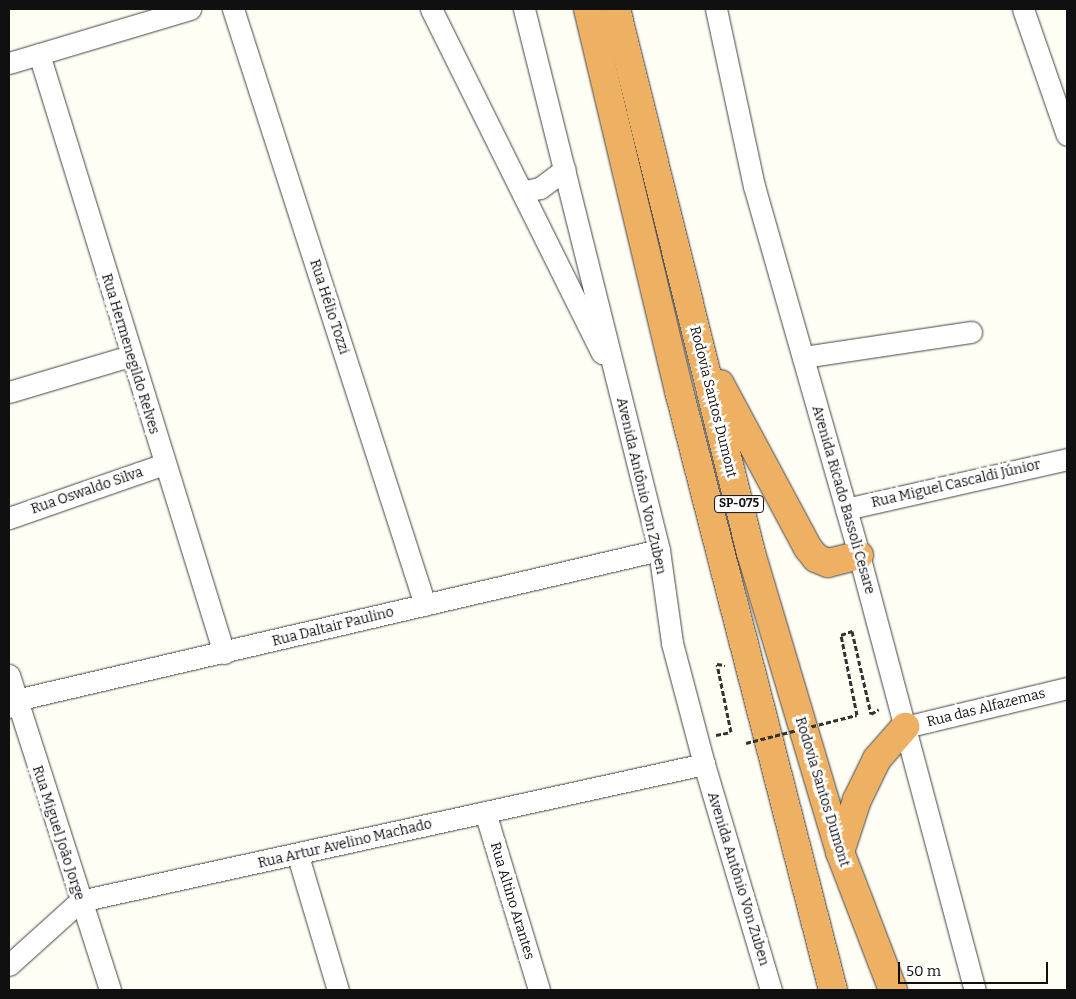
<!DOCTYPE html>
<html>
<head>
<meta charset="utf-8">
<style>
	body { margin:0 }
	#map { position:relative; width:1076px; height:999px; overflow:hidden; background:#fefef4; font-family:Bitter,serif }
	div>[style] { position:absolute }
	.path>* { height:3px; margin-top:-1.5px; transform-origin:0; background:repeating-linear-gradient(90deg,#323232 0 5px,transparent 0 7.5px) }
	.roads { filter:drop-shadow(0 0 1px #434343) drop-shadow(0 0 1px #434343) }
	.minor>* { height:21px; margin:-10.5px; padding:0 10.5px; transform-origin:10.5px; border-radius:10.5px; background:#fff }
	.highway>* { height:28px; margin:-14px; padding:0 14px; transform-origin:14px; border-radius:14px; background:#eeb163 }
	.path-bridge>* { height:3px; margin-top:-1.5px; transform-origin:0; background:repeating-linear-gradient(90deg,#323232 0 5px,transparent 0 7.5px) }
	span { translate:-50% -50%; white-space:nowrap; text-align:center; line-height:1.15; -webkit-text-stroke:5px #fff; paint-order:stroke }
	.shield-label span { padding:1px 4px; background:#fff; border:1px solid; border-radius:4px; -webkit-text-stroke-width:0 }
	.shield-label { font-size:12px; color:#101010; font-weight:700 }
	.street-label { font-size:14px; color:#101010 }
	.frame { position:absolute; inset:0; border:10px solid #101010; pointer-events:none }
	.scale { position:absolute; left:898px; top:962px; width:150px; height:22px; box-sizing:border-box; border:2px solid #101010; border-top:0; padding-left:6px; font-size:15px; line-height:18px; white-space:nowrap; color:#101010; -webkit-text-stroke:4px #fff; paint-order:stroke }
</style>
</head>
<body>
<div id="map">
	<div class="path">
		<div style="left:857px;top:715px;width:82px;rotate:-101.3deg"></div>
		<div style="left:841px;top:635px;width:12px;rotate:-20deg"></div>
		<div style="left:852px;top:631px;width:85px;rotate:77.1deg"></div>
		<div style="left:871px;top:714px;width:9px;rotate:-32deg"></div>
		<div style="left:716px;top:735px;width:15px;rotate:-11deg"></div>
		<div style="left:731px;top:732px;width:69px;rotate:-101.6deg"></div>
		<div style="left:717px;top:664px;width:8px;rotate:7deg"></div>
	</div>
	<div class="roads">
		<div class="minor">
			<div style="left:233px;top:9px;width:626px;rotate:72.14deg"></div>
			<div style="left:431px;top:9px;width:384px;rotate:63.6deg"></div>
			<div style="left:524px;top:9px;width:558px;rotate:75.99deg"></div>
			<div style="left:659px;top:550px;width:94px;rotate:82deg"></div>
			<div style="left:672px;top:643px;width:125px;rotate:75.2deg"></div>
			<div style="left:704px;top:764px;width:236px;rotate:73.5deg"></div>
			<div style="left:716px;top:9px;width:181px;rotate:77.9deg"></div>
			<div style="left:754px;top:186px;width:384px;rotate:74.1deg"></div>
			<div style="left:859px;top:555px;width:450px;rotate:75.1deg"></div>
			<div style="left:1023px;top:9px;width:133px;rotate:70.8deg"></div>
			<div style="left:39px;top:54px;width:627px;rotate:72.84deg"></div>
			<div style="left:9px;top:63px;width:189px;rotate:-16.6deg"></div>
			<div style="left:522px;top:192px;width:18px;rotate:-13deg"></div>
			<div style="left:540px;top:188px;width:31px;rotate:-37deg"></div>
			<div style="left:803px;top:357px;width:170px;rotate:-8.5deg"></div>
			<div style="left:9px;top:392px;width:126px;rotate:-16.6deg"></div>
			<div style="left:846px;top:509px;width:227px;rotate:-12.7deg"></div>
			<div style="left:9px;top:518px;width:164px;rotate:-19.2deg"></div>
			<div style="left:9px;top:675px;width:331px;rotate:72.2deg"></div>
			<div style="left:9px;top:707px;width:10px;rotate:-45deg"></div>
			<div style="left:16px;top:700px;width:660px;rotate:-13.13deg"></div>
			<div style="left:905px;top:727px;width:167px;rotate:-13.5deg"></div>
			<div style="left:485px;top:812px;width:186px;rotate:73.1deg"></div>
			<div style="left:298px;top:856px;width:140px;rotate:73.4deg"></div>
			<div style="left:9px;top:965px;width:96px;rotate:-42deg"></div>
			<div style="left:80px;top:901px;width:639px;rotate:-12.38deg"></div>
		</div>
		<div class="highway">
			<div style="left:588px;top:9px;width:393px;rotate:76.6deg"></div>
			<div style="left:679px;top:391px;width:618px;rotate:75.58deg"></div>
			<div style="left:616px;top:9px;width:561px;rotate:76.06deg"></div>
			<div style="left:751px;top:553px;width:312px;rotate:73.4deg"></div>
			<div style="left:840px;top:852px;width:148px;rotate:69deg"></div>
			<div style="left:720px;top:384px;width:186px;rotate:61.8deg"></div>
			<div style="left:808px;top:548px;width:13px;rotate:51deg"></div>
			<div style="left:816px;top:558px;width:13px;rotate:23deg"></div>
			<div style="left:828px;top:563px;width:32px;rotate:-14deg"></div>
			<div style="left:840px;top:852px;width:55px;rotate:-71.9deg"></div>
			<div style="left:857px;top:800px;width:46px;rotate:-64deg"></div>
			<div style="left:877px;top:759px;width:43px;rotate:-48.8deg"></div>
		</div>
	</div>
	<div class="path-bridge">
		<div style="left:746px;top:743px;width:114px;rotate:-14.2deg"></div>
	</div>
	<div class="shield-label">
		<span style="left:739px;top:504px">SP-075</span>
	</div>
	<div class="street-label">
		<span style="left:329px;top:307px;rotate:72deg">Rua Hélio Tozzi</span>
		<span style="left:130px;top:354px;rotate:73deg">Rua Hermenegildo Relves</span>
		<span style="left:713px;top:402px;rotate:76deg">Rodovia Santos Dumont</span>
		<span style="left:956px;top:484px;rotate:-13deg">Rua Miguel Cascaldi Júnior</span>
		<span style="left:641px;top:486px;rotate:77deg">Avenida Antônio Von Zuben</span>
		<span style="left:87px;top:491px;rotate:-19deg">Rua Oswaldo Silva</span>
		<span style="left:843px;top:500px;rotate:74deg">Avenida Ricado Bassoli Cesare</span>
		<span style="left:333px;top:627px;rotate:-14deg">Rua Daltair Paulino</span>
		<span style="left:986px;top:708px;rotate:-14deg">Rua das Alfazemas</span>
		<span style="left:822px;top:792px;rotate:73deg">Rodovia Santos Dumont</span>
		<span style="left:58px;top:833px;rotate:72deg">Rua Miguel João Jorge</span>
		<span style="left:345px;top:844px;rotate:-13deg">Rua Artur Avelino Machado</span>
		<span style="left:738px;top:879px;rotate:73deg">Avenida Antônio Von Zuben</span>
		<span style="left:512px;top:901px;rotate:73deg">Rua Altino Arantes</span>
	</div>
	<div class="frame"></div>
	<div class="scale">50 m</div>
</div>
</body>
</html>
